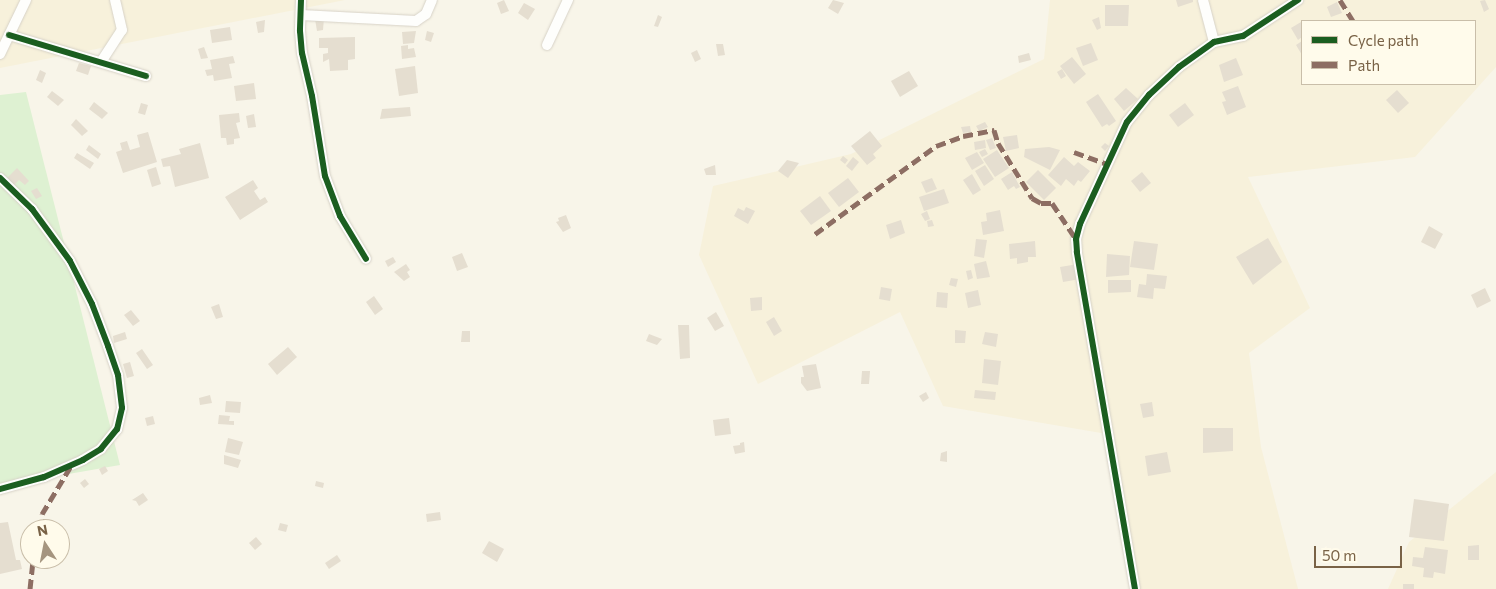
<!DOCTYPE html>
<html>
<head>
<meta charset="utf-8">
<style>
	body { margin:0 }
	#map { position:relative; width:1496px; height:589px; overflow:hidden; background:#f8f5e9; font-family:Commissioner,sans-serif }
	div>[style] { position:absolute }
	.residential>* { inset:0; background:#f7f1db }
	.green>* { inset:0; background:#def1d2 }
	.building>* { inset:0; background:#e5ded0 }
	.roads { filter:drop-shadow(0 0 1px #d7d2c7) drop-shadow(0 0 1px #d7d2c7) }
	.street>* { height:10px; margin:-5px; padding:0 5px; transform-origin:5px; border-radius:5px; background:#fefefc }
	.quiet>* { height:5px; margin-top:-2.5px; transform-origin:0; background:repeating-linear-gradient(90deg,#8d6e63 0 10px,transparent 0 15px) }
	.cycleway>* { height:6px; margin:-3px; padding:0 3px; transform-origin:3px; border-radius:3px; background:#1b5e20 }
	span { translate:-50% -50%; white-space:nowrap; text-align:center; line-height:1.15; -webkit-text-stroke:4px #fffbeb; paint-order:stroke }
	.legend { position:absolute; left:1301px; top:20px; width:175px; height:65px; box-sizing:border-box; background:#fffbeb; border:1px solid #c9bea9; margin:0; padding:6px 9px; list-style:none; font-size:15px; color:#796246 }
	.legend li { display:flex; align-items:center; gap:10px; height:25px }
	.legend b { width:25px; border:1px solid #c9bea9 }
	.north { position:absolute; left:20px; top:519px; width:50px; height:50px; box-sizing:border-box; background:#fffbeb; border:1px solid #c9bea9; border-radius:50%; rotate:349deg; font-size:14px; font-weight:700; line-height:20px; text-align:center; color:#796246 }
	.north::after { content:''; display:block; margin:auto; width:18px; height:22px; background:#a5957f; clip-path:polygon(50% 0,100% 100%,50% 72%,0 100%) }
	.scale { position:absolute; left:1314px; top:546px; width:88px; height:22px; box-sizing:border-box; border:2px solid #796246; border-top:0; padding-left:6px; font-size:15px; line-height:18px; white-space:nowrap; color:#796246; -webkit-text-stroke:4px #fffbeb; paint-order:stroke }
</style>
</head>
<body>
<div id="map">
	<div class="residential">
		<div style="clip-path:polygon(0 0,345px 0,0 68px)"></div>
		<div style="clip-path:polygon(evenodd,1050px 0,1496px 0,1496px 67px,1415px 157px,1248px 177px,1310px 308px,1249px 353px,1261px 447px,1298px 589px,1130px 589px,1107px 434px,943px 406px,900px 312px,758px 384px,699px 255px,713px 186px,851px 154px,1044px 59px,1050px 0,1302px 21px,1475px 21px,1475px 84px,1302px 84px,1302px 21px)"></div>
		<div style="clip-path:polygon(1496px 472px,1496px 589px,1388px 589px,1409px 542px)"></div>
	</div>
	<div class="green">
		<div style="clip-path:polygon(26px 92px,120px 465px,0 486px,0 95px)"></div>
	</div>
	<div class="building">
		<div style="clip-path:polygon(504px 0,509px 11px,501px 14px,497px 3px)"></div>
		<div style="clip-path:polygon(833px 0,844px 3px,838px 14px,828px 8px)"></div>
		<div style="clip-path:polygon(1176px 0,1193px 0,1193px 2px,1178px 7px)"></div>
		<div style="clip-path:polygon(1485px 0,1489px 9px,1484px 12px,1480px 1px)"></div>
		<div style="clip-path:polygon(1337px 2px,1342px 13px,1331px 17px,1327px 7px)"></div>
		<div style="clip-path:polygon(524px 3px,535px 9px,528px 20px,518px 13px)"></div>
		<div style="clip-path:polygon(1105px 5px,1129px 5px,1128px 26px,1105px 26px)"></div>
		<div style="clip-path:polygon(658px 15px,662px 17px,658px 27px,654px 26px)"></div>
		<div style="clip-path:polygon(1099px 17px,1101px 28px,1097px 30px,1092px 20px)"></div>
		<div style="clip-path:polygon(324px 18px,323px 30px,317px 31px,315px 19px)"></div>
		<div style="clip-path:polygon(265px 20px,264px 32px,258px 33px,256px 22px)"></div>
		<div style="clip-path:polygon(1301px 22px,1302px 37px,1298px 40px,1291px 28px)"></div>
		<div style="clip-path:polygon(230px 27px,232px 40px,212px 43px,210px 30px)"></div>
		<div style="clip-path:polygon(416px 31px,414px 43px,403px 44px,402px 32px)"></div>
		<div style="clip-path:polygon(427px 31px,434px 33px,431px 42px,425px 40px)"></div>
		<div style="clip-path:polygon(355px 37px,355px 59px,348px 60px,348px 70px,330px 71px,329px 59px,323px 62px,323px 54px,328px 53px,328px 48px,319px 48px,319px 38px)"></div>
		<div style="clip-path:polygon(1302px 41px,1302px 55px,1296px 45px)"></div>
		<div style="clip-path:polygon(1091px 43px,1098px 60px,1083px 66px,1076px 48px)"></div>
		<div style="clip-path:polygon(716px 44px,723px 44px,725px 55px,718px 56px)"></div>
		<div style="clip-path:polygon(408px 45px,408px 49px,414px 48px,416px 57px,402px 59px,401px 46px)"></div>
		<div style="clip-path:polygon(204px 47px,208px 58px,201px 59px,198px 49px)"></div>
		<div style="clip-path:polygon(697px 50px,701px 59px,695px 62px,691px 53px)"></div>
		<div style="clip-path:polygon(1029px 53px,1031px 60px,1019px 63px,1018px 56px)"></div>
		<div style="clip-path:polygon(233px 56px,235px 63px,229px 64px,232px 78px,214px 81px,213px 75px,207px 76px,205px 70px,212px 69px,210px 60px)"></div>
		<div style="clip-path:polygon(1072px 57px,1086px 74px,1074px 84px,1060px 66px)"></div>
		<div style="clip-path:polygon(1236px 58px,1243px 75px,1224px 82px,1219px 65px)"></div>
		<div style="clip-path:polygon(79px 63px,91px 66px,88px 75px,76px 71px)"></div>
		<div style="clip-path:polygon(415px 66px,418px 93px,399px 96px,395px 69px)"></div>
		<div style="clip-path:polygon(1062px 69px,1066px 76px,1061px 79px,1057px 72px)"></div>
		<div style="clip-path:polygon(40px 70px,46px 73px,42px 83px,36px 80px)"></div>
		<div style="clip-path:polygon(909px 71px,918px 86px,900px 97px,891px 81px)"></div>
		<div style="clip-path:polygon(254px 83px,256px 99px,236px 101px,234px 86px)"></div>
		<div style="clip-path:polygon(1238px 86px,1246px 107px,1227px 115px,1222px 102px,1226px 101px,1222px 92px)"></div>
		<div style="clip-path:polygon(1126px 88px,1138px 99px,1124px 111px,1114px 99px)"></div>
		<div style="clip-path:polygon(1397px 90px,1409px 103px,1398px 113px,1386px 100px)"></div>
		<div style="clip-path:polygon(52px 91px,64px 100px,58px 106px,47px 97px)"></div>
		<div style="clip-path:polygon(1098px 94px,1116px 121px,1109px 126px,1107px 124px,1102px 127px,1086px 102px)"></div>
		<div style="clip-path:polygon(94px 102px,108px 113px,102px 119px,89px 109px)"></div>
		<div style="clip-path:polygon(141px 103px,148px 105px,145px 115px,138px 113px)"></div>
		<div style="clip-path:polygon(1185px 103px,1194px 115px,1178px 127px,1169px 115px)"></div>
		<div style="clip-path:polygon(410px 107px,411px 116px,380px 119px,382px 109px)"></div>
		<div style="clip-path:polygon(239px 113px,240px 122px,236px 123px,240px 138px,234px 139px,234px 144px,227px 145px,226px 138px,221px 138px,219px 115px)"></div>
		<div style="clip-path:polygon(254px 114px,256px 127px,248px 128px,246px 116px)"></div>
		<div style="clip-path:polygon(76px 119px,88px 131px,82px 136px,71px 125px)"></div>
		<div style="clip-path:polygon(985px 122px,988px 127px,979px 131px,976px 126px)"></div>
		<div style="clip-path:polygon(970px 126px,971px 132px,963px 133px,961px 127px)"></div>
		<div style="clip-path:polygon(870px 131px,882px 146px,873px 154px,876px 158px,867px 165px,851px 146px)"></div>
		<div style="clip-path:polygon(148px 132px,157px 162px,123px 173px,116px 152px,122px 150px,120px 143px,127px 141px,130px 150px,140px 147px,137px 135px)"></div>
		<div style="clip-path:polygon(1017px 135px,1019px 148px,1006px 151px,1003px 137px)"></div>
		<div style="clip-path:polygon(992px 138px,996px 148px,990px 150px,986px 140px)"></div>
		<div style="clip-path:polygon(985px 140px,986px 148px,975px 150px,974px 142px)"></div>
		<div style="clip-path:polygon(200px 143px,209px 178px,175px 187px,170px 166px,163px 167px,161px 159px,181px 154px,179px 149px)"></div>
		<div style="clip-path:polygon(1105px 143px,1109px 146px,1105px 151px,1101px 147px)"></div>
		<div style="clip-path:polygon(89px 145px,101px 154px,98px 159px,86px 150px)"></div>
		<div style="clip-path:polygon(1049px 147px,1060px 150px,1050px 170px,1024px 157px,1025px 149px)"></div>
		<div style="clip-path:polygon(985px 149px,988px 154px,982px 157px,979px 152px)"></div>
		<div style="clip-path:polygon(997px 150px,1009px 168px,995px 177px,983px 159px)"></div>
		<div style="clip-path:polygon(977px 152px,984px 163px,972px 170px,965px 158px)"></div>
		<div style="clip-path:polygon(77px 153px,94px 163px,90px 169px,74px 158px)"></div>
		<div style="clip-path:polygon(843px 156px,848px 160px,845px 164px,840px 160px)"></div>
		<div style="clip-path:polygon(853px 157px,859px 162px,852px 171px,846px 166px)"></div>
		<div style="clip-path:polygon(1064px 157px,1074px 166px,1078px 162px,1090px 171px,1081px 182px,1078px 180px,1074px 186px,1066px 179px,1061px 186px,1048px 175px)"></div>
		<div style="clip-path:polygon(787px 160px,799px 163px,788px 178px,778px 171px)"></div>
		<div style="clip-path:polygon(715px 165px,716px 175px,706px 175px,704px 169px)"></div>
		<div style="clip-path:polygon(985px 165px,994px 179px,984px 186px,975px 171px)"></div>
		<div style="clip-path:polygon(156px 167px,161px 184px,152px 187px,147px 170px)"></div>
		<div style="clip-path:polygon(17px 168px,29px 181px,25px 185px,19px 180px,13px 186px,6px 179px)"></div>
		<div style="clip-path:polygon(1038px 170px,1056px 188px,1044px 200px,1026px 182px)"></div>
		<div style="clip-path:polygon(1012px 172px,1020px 187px,1016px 189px,1014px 186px,1008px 190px,1001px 179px)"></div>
		<div style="clip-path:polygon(1142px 172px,1151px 183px,1140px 192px,1131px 181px)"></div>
		<div style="clip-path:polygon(972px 174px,981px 190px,973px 195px,963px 180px)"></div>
		<div style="clip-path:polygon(848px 178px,859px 192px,839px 207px,828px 193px)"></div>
		<div style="clip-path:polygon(932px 178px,937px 189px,926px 193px,921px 182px)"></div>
		<div style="clip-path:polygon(253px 180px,258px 188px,254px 191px,260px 200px,265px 197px,268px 202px,240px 220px,225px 197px)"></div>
		<div style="clip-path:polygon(37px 188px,42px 196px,36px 199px,31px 191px)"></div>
		<div style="clip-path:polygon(944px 189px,949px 203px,924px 211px,919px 197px)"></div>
		<div style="clip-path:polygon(820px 196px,831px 211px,811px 225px,800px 211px)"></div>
		<div style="clip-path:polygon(746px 207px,755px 211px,748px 224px,734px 216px,738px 208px,744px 211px)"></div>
		<div style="clip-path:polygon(1000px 210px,1004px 231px,983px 235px,981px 222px,987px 221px,986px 213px)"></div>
		<div style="clip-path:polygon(927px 211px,930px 219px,925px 221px,921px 214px)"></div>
		<div style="clip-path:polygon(566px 215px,571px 228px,563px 232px,556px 222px,559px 221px,558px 218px)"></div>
		<div style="clip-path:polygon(901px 220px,905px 233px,890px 239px,886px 225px)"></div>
		<div style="clip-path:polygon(932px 220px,934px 226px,928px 227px,927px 221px)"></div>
		<div style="clip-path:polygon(1429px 226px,1443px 234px,1435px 249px,1421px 242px)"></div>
		<div style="clip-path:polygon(1268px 238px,1282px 262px,1253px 285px,1236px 257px)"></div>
		<div style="clip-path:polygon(976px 239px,987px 240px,984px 258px,974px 256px)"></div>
		<div style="clip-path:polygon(1035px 241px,1036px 257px,1028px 257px,1028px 262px,1017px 264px,1017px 258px,1010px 259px,1009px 244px)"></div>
		<div style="clip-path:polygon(1134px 241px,1158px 244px,1154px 270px,1130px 267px)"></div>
		<div style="clip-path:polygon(462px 253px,468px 267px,457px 271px,452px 257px)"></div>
		<div style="clip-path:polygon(1107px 254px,1130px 256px,1129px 275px,1106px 277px)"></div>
		<div style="clip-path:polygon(393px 257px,396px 262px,388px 267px,385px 261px)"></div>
		<div style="clip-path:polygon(986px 261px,990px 277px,977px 279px,974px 264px)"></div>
		<div style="clip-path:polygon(406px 264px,410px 270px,407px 272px,410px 277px,404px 281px,394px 272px)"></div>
		<div style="clip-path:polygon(1078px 264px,1080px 279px,1063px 282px,1060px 267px)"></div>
		<div style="clip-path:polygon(971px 270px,973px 278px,968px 280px,966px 271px)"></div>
		<div style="clip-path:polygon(1147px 274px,1167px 276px,1165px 289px,1154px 288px,1153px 299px,1137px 297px,1139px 284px,1146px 285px)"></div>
		<div style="clip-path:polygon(951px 278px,958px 279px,956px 287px,949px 285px)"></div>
		<div style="clip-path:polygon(1108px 280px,1131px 280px,1131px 292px,1108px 293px)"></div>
		<div style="clip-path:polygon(881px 287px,892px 289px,890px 301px,879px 299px)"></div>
		<div style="clip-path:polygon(1485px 288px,1491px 301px,1477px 308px,1471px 295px)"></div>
		<div style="clip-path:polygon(978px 290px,981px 305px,968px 308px,965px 293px)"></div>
		<div style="clip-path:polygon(937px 292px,948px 293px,947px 308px,936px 307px)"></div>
		<div style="clip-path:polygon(374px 296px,383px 309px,375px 315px,366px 302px)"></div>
		<div style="clip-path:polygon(762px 297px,762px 310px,751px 311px,750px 298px)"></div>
		<div style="clip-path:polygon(219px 304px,223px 317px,216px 319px,211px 307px)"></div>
		<div style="clip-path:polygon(131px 310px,140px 321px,133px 326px,124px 315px)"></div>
		<div style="clip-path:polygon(716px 312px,724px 326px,715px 331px,707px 318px)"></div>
		<div style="clip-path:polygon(774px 317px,782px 331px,774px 336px,766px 322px)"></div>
		<div style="clip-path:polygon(678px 325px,689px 325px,690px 358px,680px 359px)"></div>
		<div style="clip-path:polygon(955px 330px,966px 331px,965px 343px,955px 343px)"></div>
		<div style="clip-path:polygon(462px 331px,470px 331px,470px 342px,461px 342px)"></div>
		<div style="clip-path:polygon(125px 332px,127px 339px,114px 343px,113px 336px)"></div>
		<div style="clip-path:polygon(985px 332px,998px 334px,996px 347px,982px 344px)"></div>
		<div style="clip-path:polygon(649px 334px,662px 339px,657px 345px,646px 341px)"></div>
		<div style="clip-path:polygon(288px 347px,297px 357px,277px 375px,268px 364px)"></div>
		<div style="clip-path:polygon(142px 349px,153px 365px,147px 369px,136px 353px)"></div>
		<div style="clip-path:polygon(984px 359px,1001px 361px,998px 385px,982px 383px)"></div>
		<div style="clip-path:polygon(130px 362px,134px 376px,127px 378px,123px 364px)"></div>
		<div style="clip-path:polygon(816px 364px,821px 388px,807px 391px,801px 383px,801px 377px,804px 377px,802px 366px)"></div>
		<div style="clip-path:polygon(862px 371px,870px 371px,869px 384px,861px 384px)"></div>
		<div style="clip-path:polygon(975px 390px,996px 392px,995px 400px,974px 398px)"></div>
		<div style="clip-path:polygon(926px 392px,929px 398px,923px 402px,919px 396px)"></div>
		<div style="clip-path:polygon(210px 395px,212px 403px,200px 405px,199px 398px)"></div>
		<div style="clip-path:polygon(226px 401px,241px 402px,240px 413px,225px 412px)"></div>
		<div style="clip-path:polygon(1152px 402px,1154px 416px,1143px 418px,1140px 404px)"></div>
		<div style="clip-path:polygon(219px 415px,230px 416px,229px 421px,234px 421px,234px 425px,218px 424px)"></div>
		<div style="clip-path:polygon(153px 416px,155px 424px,147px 426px,145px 418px)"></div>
		<div style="clip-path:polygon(729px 418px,731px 434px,715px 436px,713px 420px)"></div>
		<div style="clip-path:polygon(1203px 428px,1233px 428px,1233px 451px,1203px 453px)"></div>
		<div style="clip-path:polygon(228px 438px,243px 442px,239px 455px,225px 452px)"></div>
		<div style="clip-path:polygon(744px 442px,745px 452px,735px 454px,733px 446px,740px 445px,740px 443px)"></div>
		<div style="clip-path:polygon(947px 451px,947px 462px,940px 461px,941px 453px)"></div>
		<div style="clip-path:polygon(1167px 452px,1171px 472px,1148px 476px,1145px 456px)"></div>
		<div style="clip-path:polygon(224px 455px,241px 460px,238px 468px,224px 464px)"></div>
		<div style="clip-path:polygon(105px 466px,108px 471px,102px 475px,99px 469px)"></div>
		<div style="clip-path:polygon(85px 479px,89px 484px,84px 488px,80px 483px)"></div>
		<div style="clip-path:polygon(316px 481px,324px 483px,323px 488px,315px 486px)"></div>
		<div style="clip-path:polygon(143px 493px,148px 500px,139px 506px,136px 501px,132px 500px)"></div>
		<div style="clip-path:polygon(1414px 499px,1449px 504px,1444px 541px,1409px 537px)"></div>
		<div style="clip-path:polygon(440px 512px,441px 520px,427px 522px,426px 514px)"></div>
		<div style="clip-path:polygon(8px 522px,16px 560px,20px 560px,22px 569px,0 574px,0 523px)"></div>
		<div style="clip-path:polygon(280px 523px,288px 525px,286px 532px,278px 530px)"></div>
		<div style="clip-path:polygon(62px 537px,65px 549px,60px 550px,60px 538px)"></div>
		<div style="clip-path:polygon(256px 537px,262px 544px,255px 550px,249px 543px)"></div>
		<div style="clip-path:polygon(489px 541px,504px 549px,497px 562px,482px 553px)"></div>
		<div style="clip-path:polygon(1479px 545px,1479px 560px,1468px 560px,1468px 546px)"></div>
		<div style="clip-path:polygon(1425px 547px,1448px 550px,1445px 574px,1434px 572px,1433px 578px,1423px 577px,1424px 568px,1412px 566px,1413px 557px,1423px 558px)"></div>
		<div style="clip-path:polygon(337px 555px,341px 561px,329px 569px,325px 563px)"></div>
		<div style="clip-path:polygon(1403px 584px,1414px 584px,1414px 589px,1403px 589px)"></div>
	</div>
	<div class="roads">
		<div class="street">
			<div style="left:301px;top:0;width:31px;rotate:92deg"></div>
			<div style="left:300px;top:31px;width:22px;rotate:85deg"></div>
			<div style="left:302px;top:53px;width:44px;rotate:76.9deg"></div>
			<div style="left:312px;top:96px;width:81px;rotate:80.8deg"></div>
			<div style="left:325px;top:176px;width:43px;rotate:69.4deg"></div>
			<div style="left:340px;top:216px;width:50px;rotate:58.8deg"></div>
			<div style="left:1203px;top:0;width:43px;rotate:75.3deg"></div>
			<div style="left:301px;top:15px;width:115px;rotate:3deg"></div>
			<div style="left:416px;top:21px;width:12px;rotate:-35deg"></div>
			<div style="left:426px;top:14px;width:15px;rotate:-67deg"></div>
			<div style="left:9px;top:35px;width:143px;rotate:16.7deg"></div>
			<div style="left:547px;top:45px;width:50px;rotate:-65deg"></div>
			<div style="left:0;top:54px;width:60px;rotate:-64.3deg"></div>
			<div style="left:101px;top:62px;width:38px;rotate:-57deg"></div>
			<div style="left:122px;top:30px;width:31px;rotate:-103deg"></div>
			<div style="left:0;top:178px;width:45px;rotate:44.1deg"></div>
			<div style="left:32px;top:209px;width:64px;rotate:53.8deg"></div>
			<div style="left:70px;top:261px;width:48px;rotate:62.9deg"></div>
			<div style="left:92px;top:304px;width:45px;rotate:69.1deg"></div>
			<div style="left:108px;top:346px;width:31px;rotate:71deg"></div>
			<div style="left:118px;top:375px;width:33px;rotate:83deg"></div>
			<div style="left:122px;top:408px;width:22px;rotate:103deg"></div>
			<div style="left:117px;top:429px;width:26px;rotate:129deg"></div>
			<div style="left:101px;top:449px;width:21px;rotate:149deg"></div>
			<div style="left:83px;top:460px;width:43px;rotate:156.4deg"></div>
			<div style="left:44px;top:477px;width:46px;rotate:164.7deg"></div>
			<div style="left:1135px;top:589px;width:342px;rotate:-99.8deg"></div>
			<div style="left:1077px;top:252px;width:13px;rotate:-94deg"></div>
			<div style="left:1076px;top:239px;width:16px;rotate:-75deg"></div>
			<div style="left:1080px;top:224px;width:112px;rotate:-65.3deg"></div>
			<div style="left:1127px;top:122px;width:35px;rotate:-51deg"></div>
			<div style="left:1149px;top:95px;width:41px;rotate:-43deg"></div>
			<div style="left:1179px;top:67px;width:43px;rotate:-35.5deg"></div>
			<div style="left:1214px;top:42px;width:30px;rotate:-12deg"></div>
			<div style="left:1243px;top:36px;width:66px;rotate:-33.2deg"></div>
		</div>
	</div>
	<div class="quiet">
		<div style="left:1340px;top:0;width:25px;rotate:58deg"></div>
		<div style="left:1074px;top:152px;width:35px;rotate:20deg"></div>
		<div style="left:815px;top:234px;width:150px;rotate:-36deg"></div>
		<div style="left:936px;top:146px;width:29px;rotate:-20deg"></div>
		<div style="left:963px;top:136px;width:32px;rotate:-11deg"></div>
		<div style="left:994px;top:130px;width:14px;rotate:73deg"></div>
		<div style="left:998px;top:143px;width:65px;rotate:58.3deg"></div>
		<div style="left:1032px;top:198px;width:10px;rotate:29deg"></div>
		<div style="left:1041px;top:203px;width:11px"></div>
		<div style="left:1052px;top:203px;width:43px;rotate:56.3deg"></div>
		<div style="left:43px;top:529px;width:15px;rotate:-94deg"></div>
		<div style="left:42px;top:514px;width:56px;rotate:-58.9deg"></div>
		<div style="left:30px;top:589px;width:30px;rotate:-84deg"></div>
	</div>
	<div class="cycleway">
		<div style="left:301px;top:0;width:31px;rotate:92deg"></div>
		<div style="left:300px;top:31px;width:22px;rotate:85deg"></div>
		<div style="left:302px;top:53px;width:44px;rotate:76.9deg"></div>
		<div style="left:312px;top:96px;width:81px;rotate:80.8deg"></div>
		<div style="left:325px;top:176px;width:43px;rotate:69.4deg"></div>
		<div style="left:340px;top:216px;width:50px;rotate:58.8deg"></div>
		<div style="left:9px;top:35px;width:143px;rotate:16.7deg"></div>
		<div style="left:0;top:178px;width:45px;rotate:44.1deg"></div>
		<div style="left:32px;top:209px;width:64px;rotate:53.8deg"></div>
		<div style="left:70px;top:261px;width:48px;rotate:62.9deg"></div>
		<div style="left:92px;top:304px;width:45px;rotate:69.1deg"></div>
		<div style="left:108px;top:346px;width:31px;rotate:71deg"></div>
		<div style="left:118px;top:375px;width:33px;rotate:83deg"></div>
		<div style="left:122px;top:408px;width:22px;rotate:103deg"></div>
		<div style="left:117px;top:429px;width:26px;rotate:129deg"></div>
		<div style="left:101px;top:449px;width:21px;rotate:149deg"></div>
		<div style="left:83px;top:460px;width:43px;rotate:156.4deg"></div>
		<div style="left:44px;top:477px;width:46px;rotate:164.7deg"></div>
		<div style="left:1135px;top:589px;width:342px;rotate:-99.8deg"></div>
		<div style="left:1077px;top:252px;width:13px;rotate:-94deg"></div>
		<div style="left:1076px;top:239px;width:16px;rotate:-75deg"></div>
		<div style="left:1080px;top:224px;width:112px;rotate:-65.3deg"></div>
		<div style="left:1127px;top:122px;width:35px;rotate:-51deg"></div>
		<div style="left:1149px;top:95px;width:41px;rotate:-43deg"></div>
		<div style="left:1179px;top:67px;width:43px;rotate:-35.5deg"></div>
		<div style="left:1214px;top:42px;width:30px;rotate:-12deg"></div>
		<div style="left:1243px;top:36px;width:66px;rotate:-33.2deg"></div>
	</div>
	<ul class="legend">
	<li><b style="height:6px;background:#1b5e20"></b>Cycle path</li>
	<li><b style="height:6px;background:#8d6e63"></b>Path</li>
	</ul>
	<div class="north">N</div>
	<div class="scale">50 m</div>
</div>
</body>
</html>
